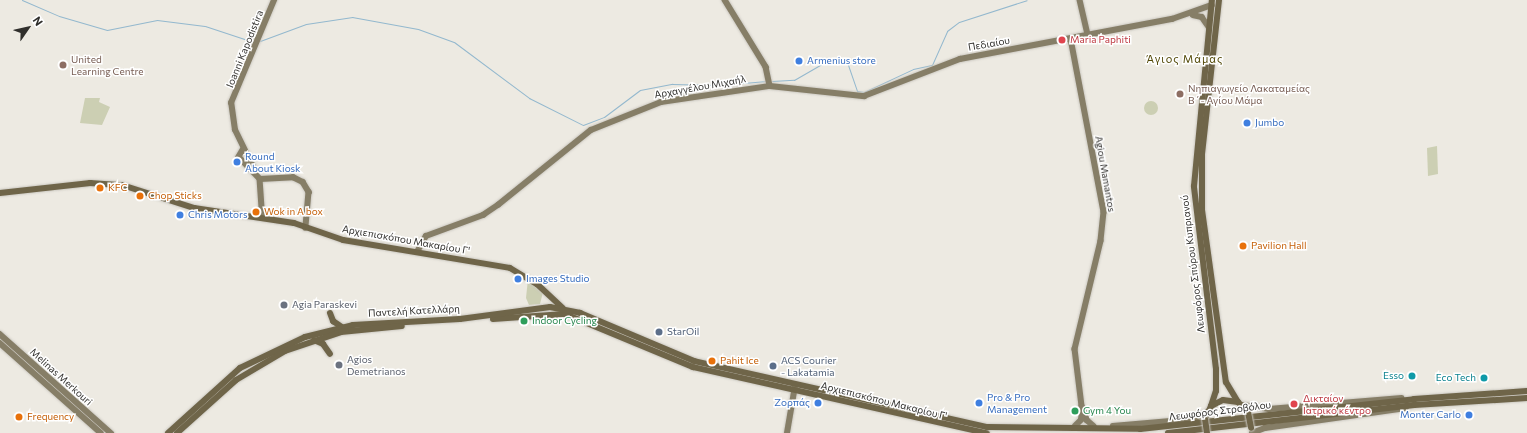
<!DOCTYPE html>
<html>
<head>
<meta charset="utf-8">
<style>
	body { margin:0 }
	#map { position:relative; width:1527px; height:433px; overflow:hidden; background:#edeae2; font-family:Commissioner,sans-serif }
	div>[style] { position:absolute }
	.green>* { inset:0; background:#cccfb3 }
	.round { border-radius:50% }
	.stream>* { height:1px; margin:-0.5px; padding:0 0.5px; transform-origin:0.5px; border-radius:0.5px; background:#93b8ce }
	.roads { filter:drop-shadow(0 0 1px #cbc8c1) drop-shadow(0 0 1px #cbc8c1) }
	.secondary>* { height:5.5px; margin:-2.75px; padding:0 2.75px; transform-origin:2.75px; border-radius:2.75px; background:#867e67 }
	.primary>* { height:6px; margin:-3px; padding:0 3px; transform-origin:3px; border-radius:3px; background:#6f6549 }
	.bridges { filter:drop-shadow(0 0 1px #cbc8c1) drop-shadow(0 0 1px #cbc8c1) }
	.primary-bridge>* { height:6px; margin:-3px; padding:0 3px; transform-origin:3px; border-radius:3px; background:#6f6549 }
	.dots>* { width:11px; height:11px; translate:-50% -50%; box-sizing:border-box; border:2px solid #fff; border-radius:50% }
	span { translate:-50% -50%; white-space:nowrap; text-align:center; line-height:1.15; -webkit-text-stroke:3px #fff; paint-order:stroke }
	.health-label { font-size:10px; color:#be3a42 }
	.left { translate:0 -50%; text-align:left }
	.street-label { font-size:10px; color:#302f2c }
	.education-label { font-size:10px; color:#785e54 }
	.shop-label { font-size:10px; color:#366cbe }
	.right { translate:-100% -50%; text-align:right }
	.food-label { font-size:10px; color:#c56008 }
	.worship-label { font-size:10px; color:#5b616d }
	.leisure-label { font-size:10px; color:#27864d }
	.service-label { font-size:10px; color:#4e5e75 }
	.culture-label { font-size:10px; color:#0d838f }
	.neighbourhood-label { font-size:11px; color:#524806; letter-spacing:1px }
	.north { position:absolute; left:8px; top:8px; width:40px; height:40px; -webkit-text-stroke:3px #fff; paint-order:stroke; rotate:56deg; font-size:11px; font-weight:700; line-height:16px; text-align:center; color:#302f2c }
	.north::after { content:''; display:block; margin:auto; width:14px; height:18px; background:#302f2c; clip-path:polygon(50% 0,100% 100%,50% 72%,0 100%) }
</style>
</head>
<body>
<div id="map">
	<div class="green">
		<div style="clip-path:polygon(85px 98px,100px 98px,99px 102px,110px 107px,102px 125px,80px 123px)"></div>
		<div class="round" style="left:1144px;top:101px;width:14px;height:14px"></div>
		<div style="clip-path:polygon(1437px 146px,1438px 174px,1428px 176px,1427px 148px)"></div>
		<div style="clip-path:polygon(528px 279px,543px 292px,540px 304px,529px 305px,526px 298px)"></div>
	</div>
	<div class="stream">
		<div style="left:22px;top:0;width:40px;rotate:23.4deg"></div>
		<div style="left:59px;top:16px;width:50px;rotate:16.3deg"></div>
		<div style="left:107px;top:30px;width:51px;rotate:-11.3deg"></div>
		<div style="left:157px;top:20px;width:48px;rotate:7.1deg"></div>
		<div style="left:205px;top:26px;width:51px;rotate:18.4deg"></div>
		<div style="left:260px;top:41px;width:49px;rotate:-20.3deg"></div>
		<div style="left:306px;top:24px;width:47px;rotate:-8.7deg"></div>
		<div style="left:352px;top:17px;width:67px;rotate:10.3deg"></div>
		<div style="left:418px;top:29px;width:38px;rotate:20deg"></div>
		<div style="left:454px;top:42px;width:94px;rotate:36.7deg"></div>
		<div style="left:529px;top:98px;width:60px;rotate:26.6deg"></div>
		<div style="left:583px;top:125px;width:22px;rotate:-21deg"></div>
		<div style="left:604px;top:117px;width:45px;rotate:-36.9deg"></div>
		<div style="left:640px;top:90px;width:33px;rotate:-11deg"></div>
		<div style="left:672px;top:84px;width:43px;rotate:1.3deg"></div>
		<div style="left:772px;top:81px;width:22px;rotate:-3deg"></div>
		<div style="left:794px;top:80px;width:36px;rotate:-30deg"></div>
		<div style="left:825px;top:62px;width:21px;rotate:-8deg"></div>
		<div style="left:846px;top:59px;width:34px;rotate:71deg"></div>
		<div style="left:857px;top:91px;width:7px;rotate:8deg"></div>
		<div style="left:864px;top:92px;width:54px;rotate:-25.1deg"></div>
		<div style="left:913px;top:69px;width:19px;rotate:-12deg"></div>
		<div style="left:932px;top:65px;width:37px;rotate:-66deg"></div>
		<div style="left:947px;top:31px;width:15px;rotate:-37deg"></div>
		<div style="left:959px;top:22px;width:71px;rotate:-17.9deg"></div>
		<div style="left:721px;top:85px;width:46px;rotate:-5deg"></div>
	</div>
	<div class="roads">
		<div class="secondary">
			<div style="left:725px;top:0;width:79px;rotate:58.5deg"></div>
			<div style="left:766px;top:67px;width:19px;rotate:78deg"></div>
			<div style="left:1080px;top:0;width:36px;rotate:77deg"></div>
			<div style="left:1193px;top:15px;width:9px;rotate:13deg"></div>
			<div style="left:1202px;top:17px;width:12px;rotate:55deg"></div>
			<div style="left:1071px;top:39px;width:176px;rotate:79.2deg"></div>
			<div style="left:1104px;top:212px;width:29px;rotate:96deg"></div>
			<div style="left:1101px;top:241px;width:111px;rotate:103.5deg"></div>
			<div style="left:1075px;top:349px;width:57px;rotate:83deg"></div>
			<div style="left:1082px;top:406px;width:15px;rotate:70deg"></div>
			<div style="left:1087px;top:420px;width:9px;rotate:41deg"></div>
			<div style="left:243px;top:150px;width:8px;rotate:120deg"></div>
			<div style="left:239px;top:157px;width:30px;rotate:46deg"></div>
			<div style="left:260px;top:179px;width:39px;rotate:86deg"></div>
			<div style="left:254px;top:169px;width:43px;rotate:-116deg"></div>
			<div style="left:235px;top:130px;width:27px;rotate:-98deg"></div>
			<div style="left:231px;top:103px;width:112px;rotate:-67.3deg"></div>
			<div style="left:260px;top:179px;width:33px;rotate:-3deg"></div>
			<div style="left:293px;top:177px;width:11px;rotate:27deg"></div>
			<div style="left:303px;top:182px;width:12px;rotate:59deg"></div>
			<div style="left:309px;top:192px;width:36px;rotate:95deg"></div>
			<div style="left:417px;top:252px;width:18px;rotate:-61deg"></div>
			<div style="left:426px;top:236px;width:61px;rotate:-20.2deg"></div>
			<div style="left:483px;top:215px;width:18px;rotate:-34deg"></div>
			<div style="left:498px;top:205px;width:119px;rotate:-38.9deg"></div>
			<div style="left:591px;top:130px;width:75px;rotate:-21.8deg"></div>
			<div style="left:661px;top:102px;width:110px;rotate:-8.4deg"></div>
			<div style="left:770px;top:86px;width:95px;rotate:6.1deg"></div>
			<div style="left:864px;top:96px;width:103px;rotate:-21.1deg"></div>
			<div style="left:960px;top:59px;width:216px;rotate:-10.7deg"></div>
			<div style="left:1172px;top:19px;width:42px;rotate:-19.3deg"></div>
			<div style="left:0;top:334px;width:149px;rotate:41.7deg"></div>
			<div style="left:0;top:343px;width:135px;rotate:41.7deg"></div>
			<div style="left:1243px;top:405px;width:26px;rotate:9deg"></div>
			<div style="left:1269px;top:409px;width:133px;rotate:-4.7deg"></div>
			<div style="left:1075px;top:426px;width:8px;rotate:-45deg"></div>
			<div style="left:1081px;top:420px;width:9px;rotate:-84deg"></div>
			<div style="left:1113px;top:426px;width:81px;rotate:-4.9deg"></div>
			<div style="left:1194px;top:419px;width:15px;rotate:-28deg"></div>
			<div style="left:787px;top:433px;width:48px;rotate:-80.3deg"></div>
			<div style="left:1252px;top:433px;width:14px;rotate:-21deg"></div>
			<div style="left:1265px;top:428px;width:142px;rotate:-8.1deg"></div>
		</div>
		<div class="primary">
			<div style="left:1219px;top:0;width:155px;rotate:96.3deg"></div>
			<div style="left:1202px;top:154px;width:56px;rotate:90deg"></div>
			<div style="left:1202px;top:210px;width:174px;rotate:82.1deg"></div>
			<div style="left:1226px;top:382px;width:23px;rotate:59deg"></div>
			<div style="left:0;top:193px;width:91px;rotate:-6.3deg"></div>
			<div style="left:90px;top:183px;width:32px;rotate:4deg"></div>
			<div style="left:122px;top:185px;width:76px;rotate:17.7deg"></div>
			<div style="left:194px;top:208px;width:101px;rotate:8.5deg"></div>
			<div style="left:294px;top:223px;width:52px;rotate:19.1deg"></div>
			<div style="left:343px;top:240px;width:169px;rotate:9.5deg"></div>
			<div style="left:510px;top:268px;width:31px;rotate:31deg"></div>
			<div style="left:537px;top:284px;width:35px;rotate:43deg"></div>
			<div style="left:330px;top:313px;width:9px;rotate:69deg"></div>
			<div style="left:333px;top:321px;width:11px;rotate:34deg"></div>
			<div style="left:493px;top:319px;width:72px;rotate:-4deg"></div>
			<div style="left:565px;top:314px;width:139px;rotate:22.5deg"></div>
			<div style="left:693px;top:367px;width:301px;rotate:12.7deg"></div>
			<div style="left:314px;top:340px;width:10px;rotate:24deg"></div>
			<div style="left:323px;top:344px;width:12px;rotate:55deg"></div>
			<div style="left:1211px;top:406px;width:16px;rotate:-72deg"></div>
			<div style="left:1216px;top:391px;width:22px;rotate:-90deg"></div>
			<div style="left:1216px;top:369px;width:184px;rotate:-96.9deg"></div>
			<div style="left:1194px;top:186px;width:187px;rotate:-84.5deg"></div>
			<div style="left:1205px;top:419px;width:14px;rotate:-65deg"></div>
			<div style="left:1211px;top:406px;width:13px;rotate:-27deg"></div>
			<div style="left:1223px;top:400px;width:15px;rotate:8deg"></div>
			<div style="left:1238px;top:402px;width:14px;rotate:45deg"></div>
			<div style="left:168px;top:433px;width:97px;rotate:-42.1deg"></div>
			<div style="left:240px;top:368px;width:72px;rotate:-25.5deg"></div>
			<div style="left:305px;top:337px;width:49px;rotate:-14deg"></div>
			<div style="left:353px;top:325px;width:107px;rotate:-3.2deg"></div>
			<div style="left:460px;top:319px;width:91px;rotate:-7.6deg"></div>
			<div style="left:550px;top:307px;width:31px;rotate:11deg"></div>
			<div style="left:580px;top:313px;width:124px;rotate:22.8deg"></div>
			<div style="left:694px;top:361px;width:300px;rotate:12.7deg"></div>
			<div style="left:987px;top:427px;width:153px;rotate:0.7deg"></div>
			<div style="left:1140px;top:429px;width:276px;rotate:-6.2deg"></div>
			<div style="left:1414px;top:399px;width:113px;rotate:-4deg"></div>
			<div style="left:177px;top:433px;width:79px;rotate:-41.9deg"></div>
			<div style="left:236px;top:380px;width:57px;rotate:-30.6deg"></div>
			<div style="left:285px;top:351px;width:59px;rotate:-18.7deg"></div>
			<div style="left:341px;top:332px;width:61px;rotate:-5.6deg"></div>
			<div style="left:1168px;top:433px;width:248px;rotate:-6.5deg"></div>
			<div style="left:1414px;top:405px;width:113px;rotate:-3.5deg"></div>
		</div>
	</div>
	<div class="bridges">
		<div class="primary-bridge">
			<div style="left:1248px;top:412px;width:16px;rotate:79deg"></div>
			<div style="left:1205px;top:419px;width:14px;rotate:82deg"></div>
		</div>
	</div>
	<div class="dots">
		<div style="left:1062px;top:40px;background:#e0444e"></div>
		<div style="left:799px;top:61px;background:#3f7fe0"></div>
		<div style="left:63px;top:65px;background:#8d6e63"></div>
		<div style="left:1180px;top:94px;background:#8d6e63"></div>
		<div style="left:1247px;top:123px;background:#3f7fe0"></div>
		<div style="left:237px;top:162px;background:#3f7fe0"></div>
		<div style="left:100px;top:188px;background:#e8710a"></div>
		<div style="left:140px;top:196px;background:#e8710a"></div>
		<div style="left:256px;top:212px;background:#e8710a"></div>
		<div style="left:180px;top:215px;background:#3f7fe0"></div>
		<div style="left:1243px;top:246px;background:#e8710a"></div>
		<div style="left:518px;top:279px;background:#3f7fe0"></div>
		<div style="left:284px;top:305px;background:#6b7280"></div>
		<div style="left:524px;top:321px;background:#2e9e5b"></div>
		<div style="left:659px;top:332px;background:#5c6f8a"></div>
		<div style="left:712px;top:361px;background:#e8710a"></div>
		<div style="left:339px;top:365px;background:#6b7280"></div>
		<div style="left:773px;top:366px;background:#5c6f8a"></div>
		<div style="left:1412px;top:376px;background:#0f9aa8"></div>
		<div style="left:1484px;top:378px;background:#0f9aa8"></div>
		<div style="left:818px;top:403px;background:#3f7fe0"></div>
		<div style="left:979px;top:403px;background:#3f7fe0"></div>
		<div style="left:1294px;top:404px;background:#e0444e"></div>
		<div style="left:1075px;top:411px;background:#2e9e5b"></div>
		<div style="left:1469px;top:415px;background:#3f7fe0"></div>
		<div style="left:19px;top:417px;background:#e8710a"></div>
	</div>
	<div class="health-label">
		<span class="left" style="left:1070px;top:40px">Maria Paphiti</span>
		<span class="left" style="left:1303px;top:404px">Δικταίον<br>Ιατρικό κέντρο</span>
	</div>
	<div class="street-label">
		<span style="left:989px;top:44px;rotate:-10deg">Πεδιαίου</span>
		<span style="left:245px;top:49px;rotate:-68deg">Ioanni Kapodistira</span>
		<span style="left:700px;top:87px;rotate:-10deg">Αρχαγγέλου Μιχαήλ</span>
		<span style="left:1105px;top:174px;rotate:80deg">Agiou Mamantos</span>
		<span style="left:406px;top:240px;rotate:10deg">Αρχιεπισκόπου Μακαρίου Γ'</span>
		<span style="left:1193px;top:264px;rotate:-97deg">Λεωφόρος Σπύρου Κυπριανού</span>
		<span style="left:414px;top:311px;rotate:-3deg">Παντελή Κατελλάρη</span>
		<span style="left:61px;top:377px;rotate:42deg">Melinas Merkouri</span>
		<span style="left:884px;top:401px;rotate:14deg">Αρχιεπισκόπου Μακαρίου Γ'</span>
		<span style="left:1220px;top:411px;rotate:-7deg">Λεωφόρος Στροβόλου</span>
	</div>
	<div class="education-label">
		<span class="left" style="left:71px;top:65px">United<br>Learning Centre</span>
		<span class="left" style="left:1188px;top:94px">Νηπιαγωγείο Λακαταμείας<br>Β΄- Αγίου Μάμα</span>
	</div>
	<div class="shop-label">
		<span class="left" style="left:807px;top:61px">Armenius store</span>
		<span class="left" style="left:1255px;top:123px">Jumbo</span>
		<span class="left" style="left:245px;top:162px">Round<br>About Kiosk</span>
		<span class="left" style="left:188px;top:215px">Chris Motors</span>
		<span class="left" style="left:526px;top:279px">Images Studio</span>
		<span class="left" style="left:987px;top:403px">Pro &amp; Pro<br>Management</span>
		<span class="right" style="left:810px;top:403px">Ζορπάς</span>
		<span class="right" style="left:1461px;top:415px">Monter Carlo</span>
	</div>
	<div class="food-label">
		<span class="left" style="left:108px;top:188px">KFC</span>
		<span class="left" style="left:148px;top:196px">Chop Sticks</span>
		<span class="left" style="left:264px;top:212px">Wok in A box</span>
		<span class="left" style="left:1251px;top:246px">Pavilion Hall</span>
		<span class="left" style="left:720px;top:361px">Pahit Ice</span>
		<span class="left" style="left:27px;top:417px">Frequency</span>
	</div>
	<div class="worship-label">
		<span class="left" style="left:292px;top:305px">Agia Paraskevi</span>
		<span class="left" style="left:347px;top:365px">Agios<br>Demetrianos</span>
	</div>
	<div class="leisure-label">
		<span class="left" style="left:532px;top:321px">Indoor Cycling</span>
		<span class="left" style="left:1083px;top:411px">Gym 4 You</span>
	</div>
	<div class="service-label">
		<span class="left" style="left:667px;top:332px">StarOil</span>
		<span class="left" style="left:781px;top:366px">ACS Courier<br>- Lakatamia</span>
	</div>
	<div class="culture-label">
		<span class="right" style="left:1404px;top:376px">Esso</span>
		<span class="right" style="left:1476px;top:378px">Eco Tech</span>
	</div>
	<div class="neighbourhood-label">
		<span style="left:1185px;top:59px">Άγιος Μάμας</span>
	</div>
	<div class="north">N</div>
</div>
</body>
</html>
